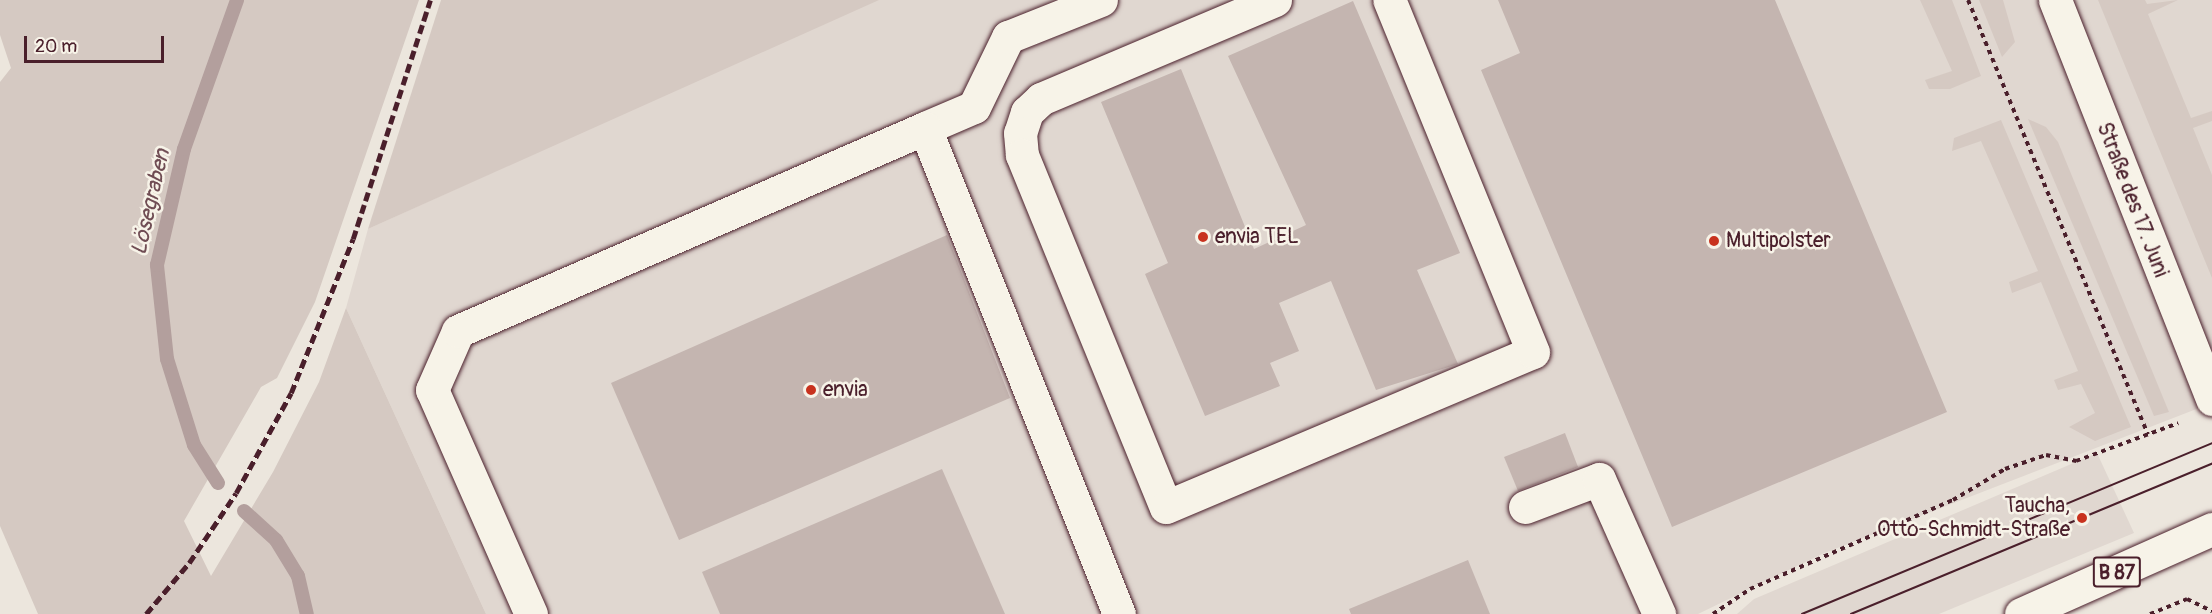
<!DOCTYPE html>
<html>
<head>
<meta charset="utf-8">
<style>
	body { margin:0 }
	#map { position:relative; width:2212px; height:614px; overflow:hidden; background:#ece6dd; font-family:Pangolin,sans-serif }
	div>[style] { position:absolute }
	.built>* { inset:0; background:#e0d7d0 }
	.green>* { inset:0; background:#d5c9c2 }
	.stream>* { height:14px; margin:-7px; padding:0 7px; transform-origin:7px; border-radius:7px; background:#b39f9d }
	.building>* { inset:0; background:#c4b5b0 }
	.path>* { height:4px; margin-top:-2px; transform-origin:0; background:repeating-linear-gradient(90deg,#4a1f2b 0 4.5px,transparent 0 9px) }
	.roads { filter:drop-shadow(0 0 2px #4a1f2b) drop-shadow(0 0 2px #4a1f2b) }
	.minor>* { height:33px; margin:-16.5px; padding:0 16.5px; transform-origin:16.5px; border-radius:16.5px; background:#f7f3e8 }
	.major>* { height:33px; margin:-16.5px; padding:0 16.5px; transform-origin:16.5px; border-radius:16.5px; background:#f7f3e8 }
	.tram>* { height:1.5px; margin:-0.75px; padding:0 0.75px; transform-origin:0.75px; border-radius:0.75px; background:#4a1f2b }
	.rail>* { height:4.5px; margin-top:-2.25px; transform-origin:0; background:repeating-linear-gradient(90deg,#4a1f2b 0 9px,transparent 0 13.5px) }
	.dots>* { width:16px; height:16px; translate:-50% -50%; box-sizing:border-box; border:3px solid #f7f3e8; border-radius:50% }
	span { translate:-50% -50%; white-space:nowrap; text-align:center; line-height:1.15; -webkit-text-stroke:5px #f7f3e8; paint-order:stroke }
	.shield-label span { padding:2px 4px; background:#f7f3e8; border:2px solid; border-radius:4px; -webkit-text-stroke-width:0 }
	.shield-label { font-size:20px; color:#4a1f2b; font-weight:700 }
	.street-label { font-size:21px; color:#4a1f2b }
	.poi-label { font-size:21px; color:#4a1f2b }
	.left { translate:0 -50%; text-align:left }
	.right { translate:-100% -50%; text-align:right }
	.water-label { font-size:22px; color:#6f4c53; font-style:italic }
	.scale { position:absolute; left:24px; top:36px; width:140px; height:27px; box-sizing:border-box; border:3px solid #4a1f2b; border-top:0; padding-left:8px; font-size:18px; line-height:21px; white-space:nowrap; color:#4a1f2b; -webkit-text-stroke:4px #f7f3e8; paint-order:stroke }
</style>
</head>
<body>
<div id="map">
	<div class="built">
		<div style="clip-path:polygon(873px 0,2212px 0,2212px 403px,1822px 554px,1698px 614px,486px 614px,346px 308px,368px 229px)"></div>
		<div style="clip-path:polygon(2097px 453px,2134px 533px,1939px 614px,1737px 614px,1754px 599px)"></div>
	</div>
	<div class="green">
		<div style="clip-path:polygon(0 0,419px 0,315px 302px,277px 378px,261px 387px,184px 521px,211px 576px,273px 472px,319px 382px,346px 308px,486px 614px,38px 614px,0 526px,0 82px,11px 68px,0 35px)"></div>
		<div style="clip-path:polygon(441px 0,879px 0,368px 229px)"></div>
		<div style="clip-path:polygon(1920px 0,1952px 0,1981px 76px,1950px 89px,1929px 89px,1925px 80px,1952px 71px)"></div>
		<div style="clip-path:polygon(1979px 0,2003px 0,2015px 42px,2002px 57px)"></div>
		<div style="clip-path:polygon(2098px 0,2145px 0,2147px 4px,2178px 0,2148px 14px,2191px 118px,2212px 111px,2212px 121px,2193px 128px,2212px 175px,2212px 278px)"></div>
		<div style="clip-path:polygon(2028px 119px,2046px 127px,2058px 142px,2169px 412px,2154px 416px)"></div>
		<div style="clip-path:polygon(2001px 120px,2131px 427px,2095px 441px,2069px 427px,2095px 413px,2081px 384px,2058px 390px,2054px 380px,2078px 371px,2041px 282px,2012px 293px,2009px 282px,2038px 271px,1981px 141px,1952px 151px,1954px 138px)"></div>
	</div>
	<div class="stream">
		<div style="left:218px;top:483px;width:45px;rotate:-122.3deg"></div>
		<div style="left:194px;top:445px;width:90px;rotate:-107.4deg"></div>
		<div style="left:167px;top:359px;width:95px;rotate:-96.1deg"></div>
		<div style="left:157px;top:265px;width:119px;rotate:-76.9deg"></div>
		<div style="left:184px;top:149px;width:158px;rotate:-70.4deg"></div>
		<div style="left:244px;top:511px;width:43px;rotate:42.2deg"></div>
		<div style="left:276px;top:540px;width:42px;rotate:58.6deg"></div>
		<div style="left:298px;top:576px;width:39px;rotate:77deg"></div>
	</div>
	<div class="building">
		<div style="clip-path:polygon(1498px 0,1775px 0,1947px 412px,1672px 527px,1481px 70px,1520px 53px)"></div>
		<div style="clip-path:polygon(1353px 1px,1460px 253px,1417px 270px,1458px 364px,1376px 390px,1331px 281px,1279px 303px,1299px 351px,1270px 363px,1280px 386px,1205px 416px,1145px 274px,1168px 263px,1101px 102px,1181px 69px,1254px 249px,1306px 225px,1228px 56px)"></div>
		<div style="clip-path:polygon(947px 235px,1010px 398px,679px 540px,611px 383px)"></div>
		<div style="clip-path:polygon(1565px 433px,1578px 467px,1518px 491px,1504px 457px)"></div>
		<div style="clip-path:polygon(942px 469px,1005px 614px,720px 614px,702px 572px)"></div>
		<div style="clip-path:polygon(1468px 560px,1490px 614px,1351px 614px,1349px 609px)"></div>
	</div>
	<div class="path">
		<div style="left:1968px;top:0;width:470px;rotate:67.5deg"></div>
		<div style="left:1713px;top:614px;width:45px;rotate:-34deg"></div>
		<div style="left:1750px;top:589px;width:222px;rotate:-23.7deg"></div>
		<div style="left:1953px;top:500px;width:61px;rotate:-30.8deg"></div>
		<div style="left:2005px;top:469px;width:43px;rotate:-18.9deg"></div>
		<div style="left:2046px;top:455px;width:31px;rotate:11deg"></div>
		<div style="left:2076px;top:461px;width:109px;rotate:-20.4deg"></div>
		<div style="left:2150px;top:614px;width:40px;rotate:-22deg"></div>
		<div style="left:2187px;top:599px;width:28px;rotate:26deg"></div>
	</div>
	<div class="roads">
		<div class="minor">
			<div style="left:1275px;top:0;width:254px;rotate:157.1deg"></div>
			<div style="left:1041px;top:99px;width:19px;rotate:137deg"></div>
			<div style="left:1027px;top:112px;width:22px;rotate:108deg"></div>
			<div style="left:1020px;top:133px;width:22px;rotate:85deg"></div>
			<div style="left:1022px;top:155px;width:380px;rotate:67.8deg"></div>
			<div style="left:1166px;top:507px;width:398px;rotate:-22.9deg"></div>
			<div style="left:1533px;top:352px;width:380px;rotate:-112.2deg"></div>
			<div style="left:2055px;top:0;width:429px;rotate:68.5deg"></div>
			<div style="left:925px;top:128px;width:53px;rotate:-23.2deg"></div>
			<div style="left:974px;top:107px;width:78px;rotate:-64.1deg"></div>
			<div style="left:1008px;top:37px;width:100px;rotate:-21.7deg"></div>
			<div style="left:1525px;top:507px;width:79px;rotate:-20.7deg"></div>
			<div style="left:1599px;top:479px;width:148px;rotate:66deg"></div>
			<div style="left:531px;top:614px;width:245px;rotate:-113.8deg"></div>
			<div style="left:432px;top:390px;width:64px;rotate:-66.2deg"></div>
			<div style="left:458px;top:331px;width:509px;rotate:-23.49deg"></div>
			<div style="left:925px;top:128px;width:523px;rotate:68.24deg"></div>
		</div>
		<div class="major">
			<div style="left:2021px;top:614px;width:209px;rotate:-24deg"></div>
		</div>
	</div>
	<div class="tram">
		<div style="left:1802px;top:614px;width:444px;rotate:-22.6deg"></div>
		<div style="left:1851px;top:614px;width:391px;rotate:-22.6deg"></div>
	</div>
	<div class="rail">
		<div style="left:146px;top:614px;width:67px;rotate:-49.9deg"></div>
		<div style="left:189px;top:563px;width:84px;rotate:-56.1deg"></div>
		<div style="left:236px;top:493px;width:114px;rotate:-61.2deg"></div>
		<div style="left:291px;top:393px;width:166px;rotate:-68.1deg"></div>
		<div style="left:353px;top:239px;width:251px;rotate:-72.1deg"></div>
	</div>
	<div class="dots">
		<div style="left:1203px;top:237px;background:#c8321e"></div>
		<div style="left:1714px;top:241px;background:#c8321e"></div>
		<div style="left:811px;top:390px;background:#c8321e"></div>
		<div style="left:2082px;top:518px;background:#c8321e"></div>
	</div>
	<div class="shield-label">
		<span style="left:2117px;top:572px">B 87</span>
	</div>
	<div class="street-label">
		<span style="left:2132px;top:200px;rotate:69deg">Straße des 17. Juni</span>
	</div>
	<div class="poi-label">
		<span class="left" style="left:1215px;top:237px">envia TEL</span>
		<span class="left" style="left:1726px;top:241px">Multipolster</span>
		<span class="left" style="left:823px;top:390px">envia</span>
		<span class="right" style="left:2070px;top:518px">Taucha,<br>Otto-Schmidt-Straße</span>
	</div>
	<div class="water-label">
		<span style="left:151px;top:202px;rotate:-77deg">Lösegraben</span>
	</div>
	<div class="scale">20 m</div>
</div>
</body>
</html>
